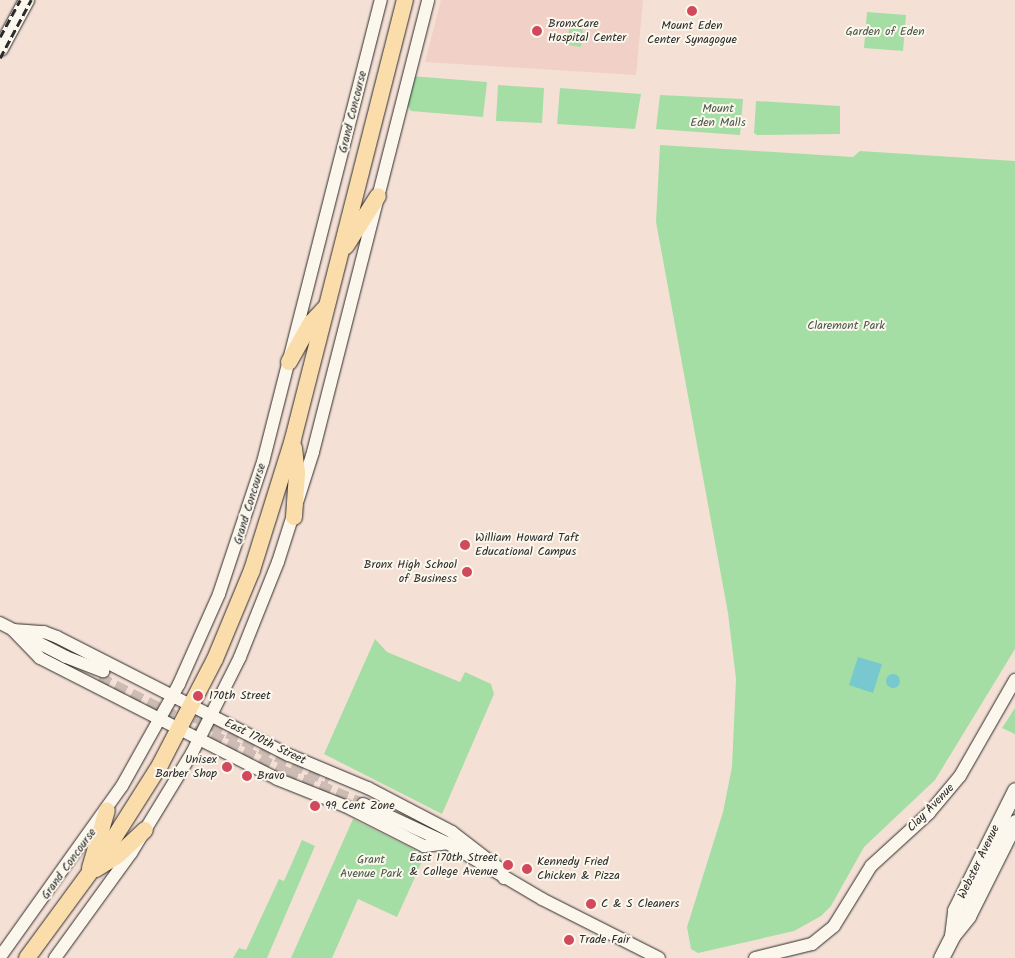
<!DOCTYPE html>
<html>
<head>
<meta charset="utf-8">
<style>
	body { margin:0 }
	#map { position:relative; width:1015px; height:958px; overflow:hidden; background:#f5e0d6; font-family:Kalam,sans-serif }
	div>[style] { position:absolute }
	.built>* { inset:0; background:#f0d0c7 }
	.green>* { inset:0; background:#a4dea4 }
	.water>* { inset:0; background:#77c8cf }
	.round { border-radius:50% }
	.tertiary-tunnel>* { height:12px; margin-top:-6px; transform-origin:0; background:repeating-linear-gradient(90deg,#cdbcb4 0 12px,transparent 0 18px) }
	.roads { filter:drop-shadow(0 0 1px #2b2b2b) drop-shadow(0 0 1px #2b2b2b) }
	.tertiary>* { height:12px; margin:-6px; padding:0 6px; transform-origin:6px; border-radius:6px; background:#fbf7ec }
	.secondary>* { height:15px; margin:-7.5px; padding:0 7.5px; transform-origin:7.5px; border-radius:7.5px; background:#fbf7ec }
	.primary>* { height:16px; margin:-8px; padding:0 8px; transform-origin:8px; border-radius:8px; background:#faddab }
	.rail>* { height:2.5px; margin-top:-1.25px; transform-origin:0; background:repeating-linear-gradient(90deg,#2b2b2b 0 8px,transparent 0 12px) }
	.dots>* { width:14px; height:14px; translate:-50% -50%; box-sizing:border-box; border:2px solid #fbf7ec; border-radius:50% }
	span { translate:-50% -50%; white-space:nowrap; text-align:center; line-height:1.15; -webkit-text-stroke:4px #fbf7ec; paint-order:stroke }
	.poi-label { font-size:12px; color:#2b2b2b }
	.left { translate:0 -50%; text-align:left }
	.right { translate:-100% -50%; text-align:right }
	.park-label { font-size:12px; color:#495849 }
	.street-label { font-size:12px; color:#2b2b2b }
</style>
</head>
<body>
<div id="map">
	<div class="built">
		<div style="clip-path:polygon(441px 0,643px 0,636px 75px,425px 62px)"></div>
	</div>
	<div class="green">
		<div style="clip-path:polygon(867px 12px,906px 15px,903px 51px,864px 48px)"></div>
		<div style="clip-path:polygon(569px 28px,583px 29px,581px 47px,568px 45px)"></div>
		<div style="clip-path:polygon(411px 76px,487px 82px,483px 117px,411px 111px,405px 102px)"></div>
		<div style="clip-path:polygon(498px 85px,544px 88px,542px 123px,496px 121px)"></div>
		<div style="clip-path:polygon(560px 88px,641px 94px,635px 129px,557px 124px)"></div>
		<div style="clip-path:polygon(660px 95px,743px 99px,740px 135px,656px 129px)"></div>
		<div style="clip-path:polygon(756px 101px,840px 106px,840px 134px,757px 135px,754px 133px)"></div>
		<div style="clip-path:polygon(660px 145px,853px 157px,860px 151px,1015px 161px,1015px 649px,935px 780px,864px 847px,831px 906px,821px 916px,794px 931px,698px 953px,691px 949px,687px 927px,723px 812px,732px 767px,736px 679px,728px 613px,656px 222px)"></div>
		<div style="clip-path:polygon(375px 639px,387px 652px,460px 682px,465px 672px,491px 684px,494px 694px,442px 814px,324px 754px)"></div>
		<div style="clip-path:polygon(1015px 708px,1015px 734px,1002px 728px)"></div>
		<div style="clip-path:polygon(353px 819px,425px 855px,397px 917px,358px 899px,332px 958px,291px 958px)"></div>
		<div style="clip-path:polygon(302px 840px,315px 846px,267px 958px,233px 958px,239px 948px,246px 950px,279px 879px,284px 881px)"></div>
	</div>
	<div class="water">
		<div style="clip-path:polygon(858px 657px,882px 664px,873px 693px,849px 685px)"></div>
		<div class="round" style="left:886px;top:674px;width:14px;height:14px"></div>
	</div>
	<div class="tertiary-tunnel">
		<div style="left:99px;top:678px;width:210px;rotate:26.9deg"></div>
		<div style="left:286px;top:773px;width:83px;rotate:21.9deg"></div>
		<div style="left:163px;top:701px;width:184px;rotate:25.7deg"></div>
	</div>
	<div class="roads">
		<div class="tertiary">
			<div style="left:0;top:623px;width:74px;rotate:27.3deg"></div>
			<div style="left:66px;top:657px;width:40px;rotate:21deg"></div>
			<div style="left:13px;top:630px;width:31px;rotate:4deg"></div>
			<div style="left:44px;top:632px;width:14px;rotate:21deg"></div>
			<div style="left:57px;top:637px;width:260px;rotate:27deg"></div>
			<div style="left:289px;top:755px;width:86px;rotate:22.7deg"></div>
			<div style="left:368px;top:788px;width:95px;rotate:27.6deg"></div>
			<div style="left:452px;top:832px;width:61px;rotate:37.6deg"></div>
			<div style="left:500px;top:869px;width:10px;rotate:66deg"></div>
			<div style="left:13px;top:630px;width:39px;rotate:46deg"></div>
			<div style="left:40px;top:658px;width:266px;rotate:27deg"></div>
			<div style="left:277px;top:779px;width:73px;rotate:21.7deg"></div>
			<div style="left:345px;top:806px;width:89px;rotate:26.9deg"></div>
			<div style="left:424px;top:846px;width:23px;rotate:-7deg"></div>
			<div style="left:363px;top:804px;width:93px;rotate:24.9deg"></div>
			<div style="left:447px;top:843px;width:110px;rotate:30.5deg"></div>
			<div style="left:542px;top:899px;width:131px;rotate:26.8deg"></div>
			<div style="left:0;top:957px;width:210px;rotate:-54.5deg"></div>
			<div style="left:122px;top:786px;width:117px;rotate:-60.8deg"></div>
			<div style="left:179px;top:684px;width:98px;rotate:-66deg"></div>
			<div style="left:219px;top:594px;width:139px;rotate:-71.6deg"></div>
			<div style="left:263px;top:462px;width:477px;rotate:-75.7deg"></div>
			<div style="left:55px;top:958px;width:130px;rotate:-54.1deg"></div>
			<div style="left:131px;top:853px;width:117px;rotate:-58.6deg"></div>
			<div style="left:192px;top:753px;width:107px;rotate:-63.4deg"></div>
			<div style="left:240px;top:657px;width:102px;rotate:-68.2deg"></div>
			<div style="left:278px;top:562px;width:115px;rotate:-72.3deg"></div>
			<div style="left:313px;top:452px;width:466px;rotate:-75.7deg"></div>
			<div style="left:755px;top:958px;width:59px;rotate:-13.8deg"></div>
			<div style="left:812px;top:944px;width:28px;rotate:-39deg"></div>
			<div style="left:834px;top:926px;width:70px;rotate:-58.3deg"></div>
			<div style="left:871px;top:866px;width:79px;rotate:-42.4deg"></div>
			<div style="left:929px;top:813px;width:48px;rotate:-50deg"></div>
			<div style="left:960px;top:776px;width:111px;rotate:-60.2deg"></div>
		</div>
		<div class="secondary">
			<div style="left:0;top:48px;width:55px;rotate:-61.6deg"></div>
			<div style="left:952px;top:936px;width:26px;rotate:-83deg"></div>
			<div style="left:955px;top:910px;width:134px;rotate:-63.4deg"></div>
			<div style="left:941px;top:958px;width:25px;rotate:-63deg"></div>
			<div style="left:952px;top:936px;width:26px;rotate:-51deg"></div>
			<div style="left:968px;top:916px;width:105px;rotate:-63.4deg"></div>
		</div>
		<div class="primary">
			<div style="left:346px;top:246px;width:59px;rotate:-57.4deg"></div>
			<div style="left:289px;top:362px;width:45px;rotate:-60.6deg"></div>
			<div style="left:311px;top:323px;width:21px;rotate:-47deg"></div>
			<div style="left:294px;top:517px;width:44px;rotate:-86.1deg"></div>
			<div style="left:297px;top:473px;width:26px;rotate:-97deg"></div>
			<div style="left:90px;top:868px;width:60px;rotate:-73.7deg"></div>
			<div style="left:96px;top:869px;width:25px;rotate:-32deg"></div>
			<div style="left:117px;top:856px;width:38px;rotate:-43deg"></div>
			<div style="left:27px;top:958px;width:132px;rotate:-53.7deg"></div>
			<div style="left:105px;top:852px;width:103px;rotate:-57.7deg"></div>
			<div style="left:160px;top:765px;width:119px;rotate:-62.6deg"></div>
			<div style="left:215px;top:659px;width:96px;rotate:-67.4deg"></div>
			<div style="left:252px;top:570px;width:137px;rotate:-72.6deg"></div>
			<div style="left:293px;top:439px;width:453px;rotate:-75.7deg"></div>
		</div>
	</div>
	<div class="rail">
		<div style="left:0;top:37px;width:42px;rotate:-61.6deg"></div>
		<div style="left:0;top:58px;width:66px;rotate:-61.9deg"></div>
	</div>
	<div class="dots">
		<div style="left:692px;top:11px;background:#d1495b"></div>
		<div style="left:537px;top:31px;background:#d1495b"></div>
		<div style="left:465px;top:545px;background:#d1495b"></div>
		<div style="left:467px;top:572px;background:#d1495b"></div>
		<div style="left:198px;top:696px;background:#d1495b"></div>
		<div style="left:227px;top:767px;background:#d1495b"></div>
		<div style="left:247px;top:776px;background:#d1495b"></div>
		<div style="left:315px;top:806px;background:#d1495b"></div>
		<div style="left:508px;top:865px;background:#d1495b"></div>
		<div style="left:527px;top:869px;background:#d1495b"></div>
		<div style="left:591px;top:904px;background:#d1495b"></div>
		<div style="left:569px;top:940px;background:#d1495b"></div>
	</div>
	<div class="poi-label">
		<span class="left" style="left:548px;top:31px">BronxCare<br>Hospital Center</span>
		<span style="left:692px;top:33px">Mount Eden<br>Center Synagogue</span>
		<span class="left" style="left:475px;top:545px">William Howard Taft<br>Educational Campus</span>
		<span class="right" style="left:457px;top:572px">Bronx High School<br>of Business</span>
		<span class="left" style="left:209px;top:696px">170th Street</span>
		<span class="right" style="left:217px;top:767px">Unisex<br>Barber Shop</span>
		<span class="left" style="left:257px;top:776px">Bravo</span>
		<span class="left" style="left:325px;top:806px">99 Cent Zone</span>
		<span class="right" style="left:498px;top:865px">East 170th Street<br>&amp; College Avenue</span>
		<span class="left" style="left:537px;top:869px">Kennedy Fried<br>Chicken &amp; Pizza</span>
		<span class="left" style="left:601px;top:904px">C &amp; S Cleaners</span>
		<span class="left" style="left:579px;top:940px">Trade Fair</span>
	</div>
	<div class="park-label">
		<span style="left:885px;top:32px">Garden of Eden</span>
		<span style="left:718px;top:116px">Mount<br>Eden Malls</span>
		<span style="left:846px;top:326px">Claremont Park</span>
		<span style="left:371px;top:867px">Grant<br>Avenue Park</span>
	</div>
	<div class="street-label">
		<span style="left:353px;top:112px;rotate:-76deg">Grand Concourse</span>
		<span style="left:250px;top:504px;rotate:-73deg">Grand Concourse</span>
		<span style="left:265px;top:742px;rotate:26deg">East 170th Street</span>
		<span style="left:931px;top:808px;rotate:-46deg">Clay Avenue</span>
		<span style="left:979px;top:862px;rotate:-64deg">Webster Avenue</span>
		<span style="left:69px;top:864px;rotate:-54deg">Grand Concourse</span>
	</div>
</div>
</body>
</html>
